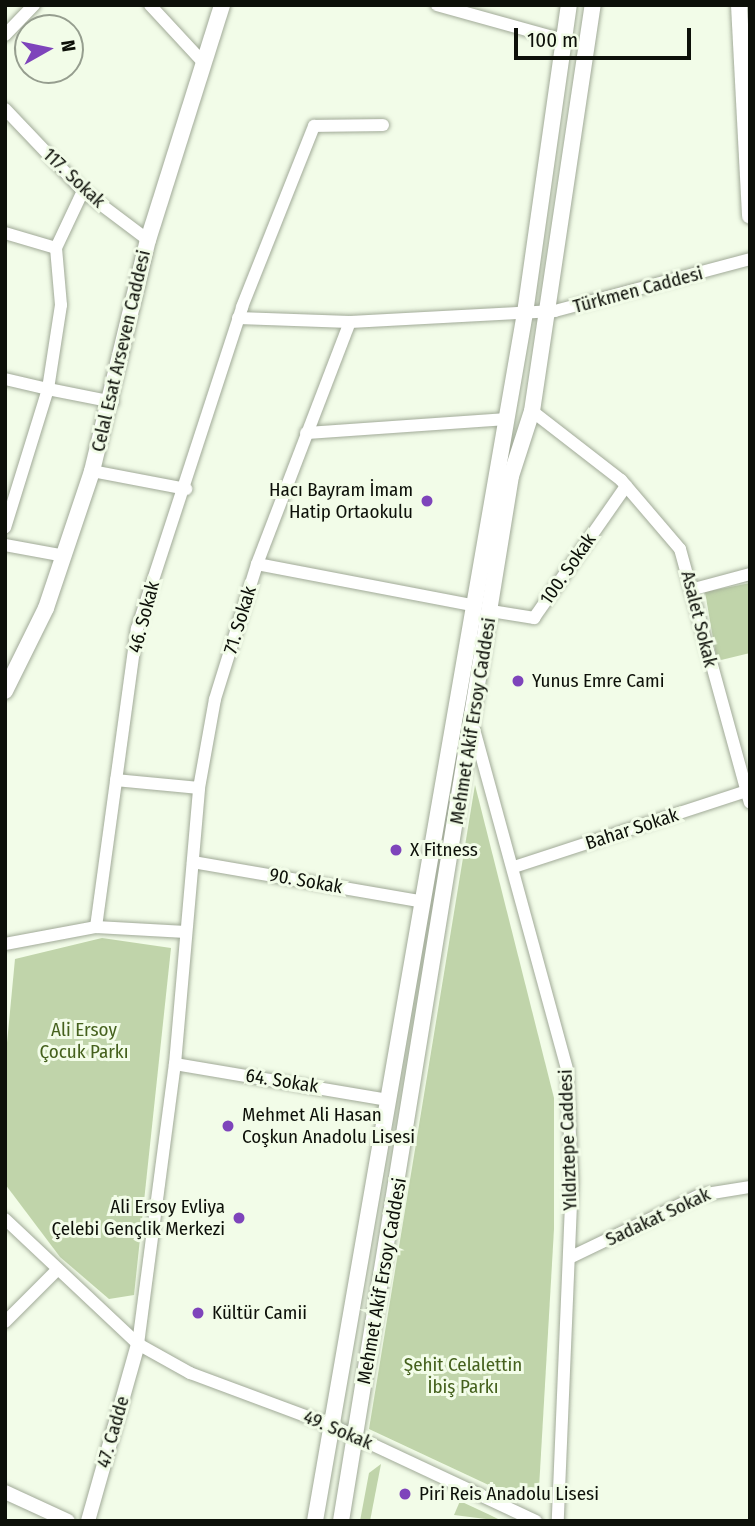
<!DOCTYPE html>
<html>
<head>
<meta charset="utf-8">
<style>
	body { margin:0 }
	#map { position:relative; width:755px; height:1526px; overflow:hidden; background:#f2fce8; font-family:"Fira Sans Condensed",sans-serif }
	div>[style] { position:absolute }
	.green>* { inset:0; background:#c0d4aa }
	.roads { filter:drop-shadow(0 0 2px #a1aa98) drop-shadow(0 0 2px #a1aa98) }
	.minor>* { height:12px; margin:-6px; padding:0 6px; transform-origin:6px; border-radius:6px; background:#fff }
	.tertiary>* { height:14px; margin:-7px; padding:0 7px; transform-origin:7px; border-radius:7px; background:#fff }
	.secondary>* { height:16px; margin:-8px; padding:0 8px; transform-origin:8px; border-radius:8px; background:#fff }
	.dots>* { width:19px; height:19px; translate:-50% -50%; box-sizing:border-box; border:4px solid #f2fce8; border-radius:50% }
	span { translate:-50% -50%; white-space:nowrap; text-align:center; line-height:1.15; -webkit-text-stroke:6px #f2fce8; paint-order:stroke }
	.street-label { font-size:19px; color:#0d1009 }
	.poi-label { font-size:19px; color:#0d1009 }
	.right { translate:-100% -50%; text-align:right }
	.left { translate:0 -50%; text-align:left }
	.park-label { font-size:19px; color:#45611d }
	.frame { position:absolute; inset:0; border:7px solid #0d1009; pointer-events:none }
	.north { position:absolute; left:14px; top:14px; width:70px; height:70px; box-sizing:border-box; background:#f2fce8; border:2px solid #969e8f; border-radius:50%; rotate:81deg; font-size:19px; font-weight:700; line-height:28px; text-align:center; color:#0d1009 }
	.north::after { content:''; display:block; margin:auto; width:24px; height:32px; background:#7e44bb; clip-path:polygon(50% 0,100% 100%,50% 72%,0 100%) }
	.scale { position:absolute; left:514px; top:28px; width:177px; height:32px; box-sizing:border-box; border:4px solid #0d1009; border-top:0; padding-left:9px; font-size:21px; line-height:24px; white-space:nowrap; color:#0d1009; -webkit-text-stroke:5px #f2fce8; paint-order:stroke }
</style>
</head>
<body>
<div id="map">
	<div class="green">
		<div style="clip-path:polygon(750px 583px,750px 653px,717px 661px,705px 592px)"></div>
		<div style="clip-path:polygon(475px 785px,554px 1098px,554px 1229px,539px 1488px,512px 1496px,369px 1429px)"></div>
		<div style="clip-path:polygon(102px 938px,171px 948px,134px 1295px,109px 1299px,60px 1257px,5px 1184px,5px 1064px,15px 959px)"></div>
		<div style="clip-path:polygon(381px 1464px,370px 1521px,360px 1521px,369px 1473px)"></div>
		<div style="clip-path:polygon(460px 1501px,490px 1515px,502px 1521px,454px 1515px)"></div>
	</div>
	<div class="roads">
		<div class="minor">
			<div style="left:150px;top:5px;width:75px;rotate:47.2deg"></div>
			<div style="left:437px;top:5px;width:131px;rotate:15.5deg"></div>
			<div style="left:5px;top:35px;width:42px;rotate:-46deg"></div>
			<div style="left:5px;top:109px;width:113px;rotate:46.4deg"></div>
			<div style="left:83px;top:191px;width:81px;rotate:37deg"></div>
			<div style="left:5px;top:233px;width:53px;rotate:16.4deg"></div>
			<div style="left:56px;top:248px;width:57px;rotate:85deg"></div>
			<div style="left:61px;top:305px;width:85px;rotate:98.8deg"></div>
			<div style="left:48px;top:389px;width:66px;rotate:11.3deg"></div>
			<div style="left:56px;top:248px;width:63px;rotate:-64.7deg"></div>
			<div style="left:238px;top:318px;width:112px;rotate:2deg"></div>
			<div style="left:350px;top:322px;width:205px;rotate:-3.1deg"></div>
			<div style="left:555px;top:311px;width:202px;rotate:-14.9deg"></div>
			<div style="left:5px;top:379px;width:44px;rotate:13.1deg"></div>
			<div style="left:48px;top:389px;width:145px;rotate:107.2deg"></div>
			<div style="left:532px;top:411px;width:113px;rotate:37.8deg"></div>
			<div style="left:621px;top:480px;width:91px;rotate:49.5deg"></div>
			<div style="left:680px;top:549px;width:263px;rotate:74.6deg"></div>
			<div style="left:306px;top:433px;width:199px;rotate:-4deg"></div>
			<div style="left:92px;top:471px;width:96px;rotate:10.8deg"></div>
			<div style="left:5px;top:545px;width:61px;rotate:10.4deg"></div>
			<div style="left:257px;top:564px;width:219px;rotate:10.8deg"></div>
			<div style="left:694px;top:589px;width:58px;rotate:-15deg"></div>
			<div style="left:491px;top:611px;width:44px;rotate:9.2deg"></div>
			<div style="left:534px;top:618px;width:161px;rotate:-55.1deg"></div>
			<div style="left:474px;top:729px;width:353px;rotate:74.7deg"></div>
			<div style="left:567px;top:1070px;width:110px;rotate:87.4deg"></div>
			<div style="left:572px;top:1180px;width:341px;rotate:92.4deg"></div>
			<div style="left:116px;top:780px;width:83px;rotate:5.5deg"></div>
			<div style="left:193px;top:862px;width:229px;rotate:9.8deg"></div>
			<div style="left:514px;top:867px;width:248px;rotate:-18.1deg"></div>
			<div style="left:96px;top:927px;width:301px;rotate:-82.2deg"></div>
			<div style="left:137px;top:629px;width:339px;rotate:-71.9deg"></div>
			<div style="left:242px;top:307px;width:195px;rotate:-68.3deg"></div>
			<div style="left:314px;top:126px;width:69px;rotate:-0.8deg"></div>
			<div style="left:5px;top:944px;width:93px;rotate:-10.6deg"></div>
			<div style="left:96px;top:927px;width:90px;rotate:3.2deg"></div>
			<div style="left:175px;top:1064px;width:216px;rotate:9.6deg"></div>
			<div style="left:5px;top:1219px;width:183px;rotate:43.2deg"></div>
			<div style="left:138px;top:1344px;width:60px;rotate:29.1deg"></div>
			<div style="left:190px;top:1373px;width:155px;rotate:20.4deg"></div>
			<div style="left:335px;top:1427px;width:222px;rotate:25.1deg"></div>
			<div style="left:569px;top:1258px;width:145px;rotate:-25.7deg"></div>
			<div style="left:700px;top:1195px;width:51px;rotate:-9.1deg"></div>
			<div style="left:5px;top:1322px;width:71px;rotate:-45deg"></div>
			<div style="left:138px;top:1344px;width:282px;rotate:-82.5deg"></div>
			<div style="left:175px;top:1064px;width:277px;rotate:-85deg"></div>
			<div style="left:199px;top:788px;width:90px;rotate:-79.8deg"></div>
			<div style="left:215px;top:699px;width:141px;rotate:-72.7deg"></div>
			<div style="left:257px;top:564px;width:259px;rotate:-69deg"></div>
		</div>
		<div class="tertiary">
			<div style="left:5px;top:1492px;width:69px;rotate:24.7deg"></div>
			<div style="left:88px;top:1521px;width:184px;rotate:-74.2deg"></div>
		</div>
		<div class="secondary">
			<div style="left:739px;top:5px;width:211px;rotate:87deg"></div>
			<div style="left:5px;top:691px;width:93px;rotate:-63.7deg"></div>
			<div style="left:46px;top:608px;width:145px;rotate:-71.4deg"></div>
			<div style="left:92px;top:471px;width:238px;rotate:-76.4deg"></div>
			<div style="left:148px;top:240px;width:246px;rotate:-72.5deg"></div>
			<div style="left:315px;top:1521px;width:1226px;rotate:-80.14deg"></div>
			<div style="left:525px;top:313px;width:311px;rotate:-81.9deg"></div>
			<div style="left:341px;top:1521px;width:1059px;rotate:-80.76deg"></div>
			<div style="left:511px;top:476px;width:68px;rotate:-72.1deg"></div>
			<div style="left:532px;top:411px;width:411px;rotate:-81.5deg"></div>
		</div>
	</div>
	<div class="dots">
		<div style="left:427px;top:501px;background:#7e44bb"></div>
		<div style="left:518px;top:681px;background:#7e44bb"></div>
		<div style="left:396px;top:850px;background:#7e44bb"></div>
		<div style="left:228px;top:1126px;background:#7e44bb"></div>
		<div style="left:239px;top:1218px;background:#7e44bb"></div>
		<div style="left:198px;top:1313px;background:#7e44bb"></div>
		<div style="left:405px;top:1494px;background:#7e44bb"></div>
	</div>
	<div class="street-label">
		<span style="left:74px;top:178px;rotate:43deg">117. Sokak</span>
		<span style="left:638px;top:290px;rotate:-15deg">Türkmen Caddesi</span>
		<span style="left:121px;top:351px;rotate:-77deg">Celal Esat Arseven Caddesi</span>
		<span style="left:568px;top:569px;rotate:-55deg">100. Sokak</span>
		<span style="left:144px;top:617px;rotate:-75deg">46. Sokak</span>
		<span style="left:699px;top:619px;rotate:76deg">Asalet Sokak</span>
		<span style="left:240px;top:620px;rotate:-73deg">71. Sokak</span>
		<span style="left:473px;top:721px;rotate:-81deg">Mehmet Akif Ersoy Caddesi</span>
		<span style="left:632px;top:829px;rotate:-18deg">Bahar Sokak</span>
		<span style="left:306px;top:881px;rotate:10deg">90. Sokak</span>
		<span style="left:282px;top:1081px;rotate:9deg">64. Sokak</span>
		<span style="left:568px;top:1140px;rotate:-92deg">Yıldıztepe Caddesi</span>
		<span style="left:658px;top:1217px;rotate:-25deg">Sadakat Sokak</span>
		<span style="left:382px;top:1281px;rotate:-80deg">Mehmet Akif Ersoy Caddesi</span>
		<span style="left:338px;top:1430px;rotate:23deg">49. Sokak</span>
		<span style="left:113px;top:1432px;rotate:-74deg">47. Cadde</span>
	</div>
	<div class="poi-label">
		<span class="right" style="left:413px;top:501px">Hacı Bayram İmam<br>Hatip Ortaokulu</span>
		<span class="left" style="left:532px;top:681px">Yunus Emre Cami</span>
		<span class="left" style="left:410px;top:850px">X Fitness</span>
		<span class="left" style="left:242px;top:1126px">Mehmet Ali Hasan<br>Coşkun Anadolu Lisesi</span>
		<span class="right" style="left:225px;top:1218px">Ali Ersoy Evliya<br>Çelebi Gençlik Merkezi</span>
		<span class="left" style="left:212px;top:1313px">Kültür Camii</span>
		<span class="left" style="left:419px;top:1494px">Piri Reis Anadolu Lisesi</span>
	</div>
	<div class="park-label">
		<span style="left:84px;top:1041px">Ali Ersoy<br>Çocuk Parkı</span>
		<span style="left:463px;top:1376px">Şehit Celalettin<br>İbiş Parkı</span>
	</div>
	<div class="frame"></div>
	<div class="north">N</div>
	<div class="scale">100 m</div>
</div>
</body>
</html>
